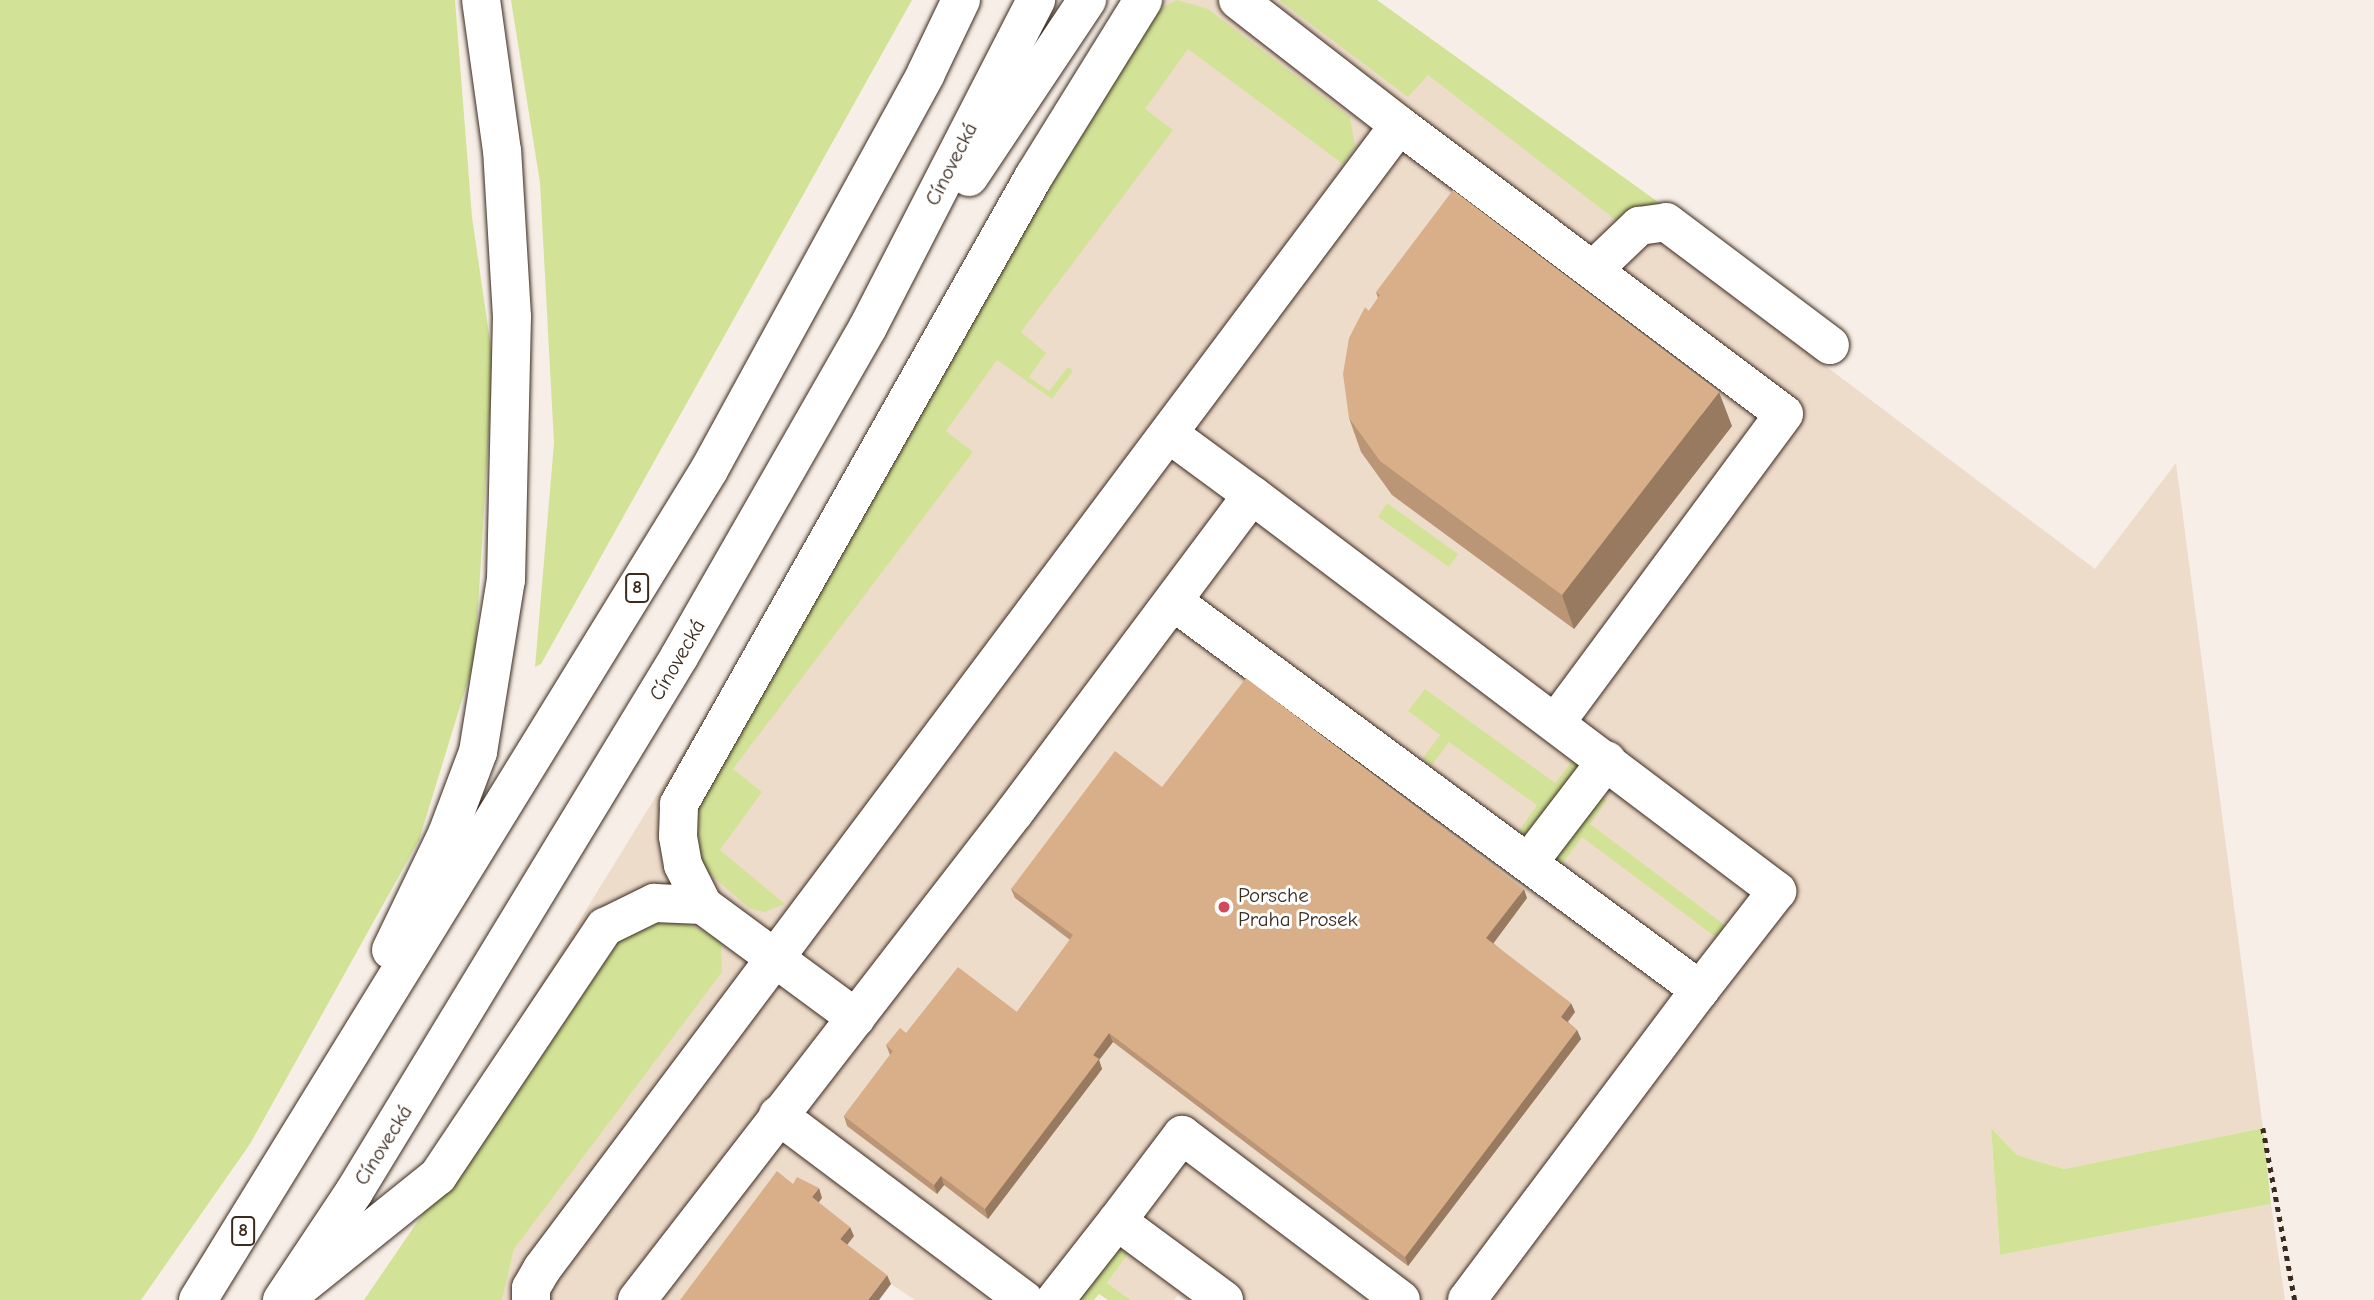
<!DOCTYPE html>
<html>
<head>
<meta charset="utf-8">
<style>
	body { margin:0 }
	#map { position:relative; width:2374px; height:1300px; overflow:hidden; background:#f7efe7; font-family:"Comic Neue",sans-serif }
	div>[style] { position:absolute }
	.built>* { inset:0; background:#eedccb }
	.green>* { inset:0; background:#d2e397 }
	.path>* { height:4.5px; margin-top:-2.25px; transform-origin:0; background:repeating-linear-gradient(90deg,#3b2a1e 0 5px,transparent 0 10px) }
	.roads { filter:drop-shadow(0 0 2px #3b2a1e) drop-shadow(0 0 2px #3b2a1e) }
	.minor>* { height:38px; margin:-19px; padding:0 19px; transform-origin:19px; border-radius:19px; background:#fff }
	.highway>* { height:38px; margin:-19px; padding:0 19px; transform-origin:19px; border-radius:19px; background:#fff }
	.wall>* { inset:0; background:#ba9676 }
	.shaded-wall>* { inset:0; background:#977a60 }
	.building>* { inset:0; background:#d8af89 }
	.dots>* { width:19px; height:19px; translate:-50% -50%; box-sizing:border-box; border:4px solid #fff; border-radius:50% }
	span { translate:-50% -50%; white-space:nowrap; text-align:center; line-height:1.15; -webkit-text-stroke:6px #fff; paint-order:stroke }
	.shield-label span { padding:2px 5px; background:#fff; border:2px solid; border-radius:5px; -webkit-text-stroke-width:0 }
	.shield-label { font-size:19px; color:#3b2a1e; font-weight:700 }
	.street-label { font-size:21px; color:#3b2a1e }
	.poi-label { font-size:21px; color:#3b2a1e }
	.left { translate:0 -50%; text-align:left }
</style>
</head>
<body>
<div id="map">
	<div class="built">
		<div style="clip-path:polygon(1165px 0,1340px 0,2095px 569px,2176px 463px,2263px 1128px,2064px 1169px,2017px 1155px,1991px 1128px,2000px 1255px,2271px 1204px,2285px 1300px,1185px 1300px,1178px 1295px,1174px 1300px,1131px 1300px,1107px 1283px,1128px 1254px,1119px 1248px,1078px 1300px,915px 1300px,891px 1284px,879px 1300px,502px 1300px,514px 1249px,479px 1084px,712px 705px)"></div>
	</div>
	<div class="green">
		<div style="clip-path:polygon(0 0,455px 0,472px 217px,493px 362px,475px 658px,419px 840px,250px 1144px,141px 1300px,0 1300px)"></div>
		<div style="clip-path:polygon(511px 0,912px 0,541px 664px,535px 667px,554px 443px,540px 183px)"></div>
		<div style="clip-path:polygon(1177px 0,1208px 9px,1350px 117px,1355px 146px,1343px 164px,1188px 49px,1145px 109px,1173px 130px,1021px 332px,1046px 353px,1029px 377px,1049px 391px,1068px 367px,1073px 371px,1052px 399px,997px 360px,946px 431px,973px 452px,733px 769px,762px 792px,720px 850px,785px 904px,764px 912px,749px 908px,702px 867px,691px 826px,703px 792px,1064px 145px,1153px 12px)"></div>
		<div style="clip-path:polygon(1279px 0,1377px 0,1665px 207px,1637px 206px,1617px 221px,1428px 75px,1408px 97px)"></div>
		<div style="clip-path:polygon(1387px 503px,1458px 554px,1449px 567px,1378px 517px)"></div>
		<div style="clip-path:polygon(1425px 689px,1555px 783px,1573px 760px,1581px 766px,1527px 838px,1519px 831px,1537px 805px,1449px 742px,1432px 765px,1423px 758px,1440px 735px,1408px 711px)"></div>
		<div style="clip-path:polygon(1600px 795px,1607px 800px,1590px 824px,1726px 926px,1717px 938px,1582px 837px,1563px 863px,1554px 856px)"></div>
		<div style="clip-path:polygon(678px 917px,721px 942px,722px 972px,514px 1249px,502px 1300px,364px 1300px,599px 956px,628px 927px)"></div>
		<div style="clip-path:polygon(1991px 1128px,2017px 1155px,2064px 1169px,2263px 1128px,2271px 1204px,2000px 1255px)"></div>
		<div style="clip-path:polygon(1119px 1247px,1128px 1254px,1107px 1283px,1131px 1300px,1108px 1300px,1099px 1294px,1094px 1300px,1078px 1300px)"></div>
	</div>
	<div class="path">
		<div style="left:2263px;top:1128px;width:175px;rotate:79.5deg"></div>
	</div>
	<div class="roads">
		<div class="minor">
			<div style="left:1238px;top:0;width:204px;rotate:37.8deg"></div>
			<div style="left:1593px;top:270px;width:64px;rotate:-43.7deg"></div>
			<div style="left:1639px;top:226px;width:27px;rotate:-8deg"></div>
			<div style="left:1666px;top:222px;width:205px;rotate:36.9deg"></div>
			<div style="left:1169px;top:434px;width:103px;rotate:36.3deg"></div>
			<div style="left:1529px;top:862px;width:128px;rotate:-52.6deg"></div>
			<div style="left:856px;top:1018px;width:190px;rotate:-143.6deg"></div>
			<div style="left:703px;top:905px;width:45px;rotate:-116.6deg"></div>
			<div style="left:683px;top:865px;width:29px;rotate:-100deg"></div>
			<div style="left:678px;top:836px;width:32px;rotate:-88deg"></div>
			<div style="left:679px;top:804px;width:721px;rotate:-60.52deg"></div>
			<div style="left:1034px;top:176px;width:207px;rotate:-58.2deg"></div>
			<div style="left:778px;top:1115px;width:308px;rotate:36.9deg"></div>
			<div style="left:1117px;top:1221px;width:108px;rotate:-52.9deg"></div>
			<div style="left:1182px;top:1135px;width:274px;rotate:37deg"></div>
			<div style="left:290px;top:1295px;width:190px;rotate:-38.8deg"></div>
			<div style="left:438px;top:1176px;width:300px;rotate:-56.2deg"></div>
			<div style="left:605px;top:927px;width:55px;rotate:-26.1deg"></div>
			<div style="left:654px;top:903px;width:49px;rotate:2.3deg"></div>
			<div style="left:531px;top:1300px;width:12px;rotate:-90deg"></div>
			<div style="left:531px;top:1288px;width:22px;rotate:-60deg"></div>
			<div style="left:542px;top:1269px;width:1429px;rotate:-53.16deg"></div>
			<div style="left:1399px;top:125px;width:481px;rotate:36.9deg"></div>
			<div style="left:1784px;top:414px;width:383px;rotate:126.5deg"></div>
			<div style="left:637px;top:1300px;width:616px;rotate:-52.26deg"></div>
			<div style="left:1014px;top:813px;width:397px;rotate:-53.2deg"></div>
			<div style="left:1252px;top:495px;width:658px;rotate:37.03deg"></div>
			<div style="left:1777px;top:891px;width:125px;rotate:127.9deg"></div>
			<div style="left:1700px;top:990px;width:654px;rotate:-143.59deg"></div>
			<div style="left:1055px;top:1300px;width:100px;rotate:-51.9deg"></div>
			<div style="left:1117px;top:1221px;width:133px;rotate:36.4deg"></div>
			<div style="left:1467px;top:1300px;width:388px;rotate:-53.1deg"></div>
		</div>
		<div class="highway">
			<div style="left:969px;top:177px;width:213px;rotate:-56.3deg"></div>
			<div style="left:391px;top:950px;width:129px;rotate:-64.2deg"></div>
			<div style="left:447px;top:834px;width:88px;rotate:-69.3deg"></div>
			<div style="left:478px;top:752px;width:174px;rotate:-80.8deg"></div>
			<div style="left:506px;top:580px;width:263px;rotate:-88.7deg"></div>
			<div style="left:512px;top:317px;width:166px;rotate:-93.4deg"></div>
			<div style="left:502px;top:151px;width:152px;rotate:-97.9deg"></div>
			<div style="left:198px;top:1300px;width:975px;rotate:-58.38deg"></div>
			<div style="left:709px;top:470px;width:452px;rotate:-61.3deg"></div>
			<div style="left:926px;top:73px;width:81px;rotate:-64.4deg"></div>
			<div style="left:282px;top:1300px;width:130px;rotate:-56.3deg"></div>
			<div style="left:354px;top:1192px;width:626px;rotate:-58.72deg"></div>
			<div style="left:679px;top:657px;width:380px;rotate:-60.2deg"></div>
			<div style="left:868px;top:327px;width:368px;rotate:-62.8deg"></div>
		</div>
	</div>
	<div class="wall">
		<div style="clip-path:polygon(1376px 292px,1732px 426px,1574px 629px,1392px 495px,1361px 452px,1349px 418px,1369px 311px,1378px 298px)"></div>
		<div style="clip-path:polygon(1162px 787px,1527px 898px,1493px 943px,1575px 1012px,1568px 1022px,1577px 1030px,1581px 1039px,1408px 1266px,1113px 1042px,1099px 1060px,1102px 1069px,988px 1219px,944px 1185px,937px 1194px,847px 1126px,844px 1116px,890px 1055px,886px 1045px,906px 1033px,1017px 1012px,1070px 940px,1015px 898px,1011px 889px)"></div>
	</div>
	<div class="shaded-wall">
		<div style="clip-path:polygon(1719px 392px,1732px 426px,1574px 629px,1562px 595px)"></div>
		<div style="clip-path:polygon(1524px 889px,1527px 898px,1490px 948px,1486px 938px)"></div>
		<div style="clip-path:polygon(1571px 1003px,1575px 1012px,1564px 1026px,1561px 1017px)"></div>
		<div style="clip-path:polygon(1577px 1030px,1581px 1039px,1408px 1266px,1405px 1257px)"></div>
		<div style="clip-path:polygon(1109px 1033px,1113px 1042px,1099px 1060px,1102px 1069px,988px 1219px,985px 1209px)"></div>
		<div style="clip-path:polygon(941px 1176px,944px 1185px,937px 1194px,934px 1185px)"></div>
		<div style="clip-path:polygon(819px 1188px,822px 1198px,816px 1206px,812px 1197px)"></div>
		<div style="clip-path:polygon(850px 1227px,854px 1236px,844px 1249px,840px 1239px)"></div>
		<div style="clip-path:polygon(887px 1275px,891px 1284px,879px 1300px,868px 1300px)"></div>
	</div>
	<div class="building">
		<div style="clip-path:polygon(1453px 190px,1719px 392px,1562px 595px,1380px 461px,1349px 418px,1343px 374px,1349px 338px,1365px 307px,1369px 311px,1380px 295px,1376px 292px)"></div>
		<div style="clip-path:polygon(1246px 678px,1524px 889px,1486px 938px,1571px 1003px,1561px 1017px,1577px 1030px,1405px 1257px,1109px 1033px,1093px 1055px,1099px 1059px,985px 1209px,941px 1176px,934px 1185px,844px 1116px,893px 1051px,886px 1045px,900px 1028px,906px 1033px,958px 967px,1017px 1012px,1073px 935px,1011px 889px,1115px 751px,1162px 787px)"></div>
		<div style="clip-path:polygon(777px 1171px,793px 1184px,797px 1177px,819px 1188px,812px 1197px,850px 1227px,840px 1239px,887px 1275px,868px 1300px,680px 1300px)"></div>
	</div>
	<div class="dots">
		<div style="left:1224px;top:907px;background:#d1495b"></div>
	</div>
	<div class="shield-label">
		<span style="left:637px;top:588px">8</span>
		<span style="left:243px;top:1231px">8</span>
	</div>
	<div class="street-label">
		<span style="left:951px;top:164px;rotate:-63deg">Cínovecká</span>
		<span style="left:677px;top:660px;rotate:-60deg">Cínovecká</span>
		<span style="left:383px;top:1145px;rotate:-58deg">Cínovecká</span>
	</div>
	<div class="poi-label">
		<span class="left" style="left:1238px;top:907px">Porsche<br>Praha Prosek</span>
	</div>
</div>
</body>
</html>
